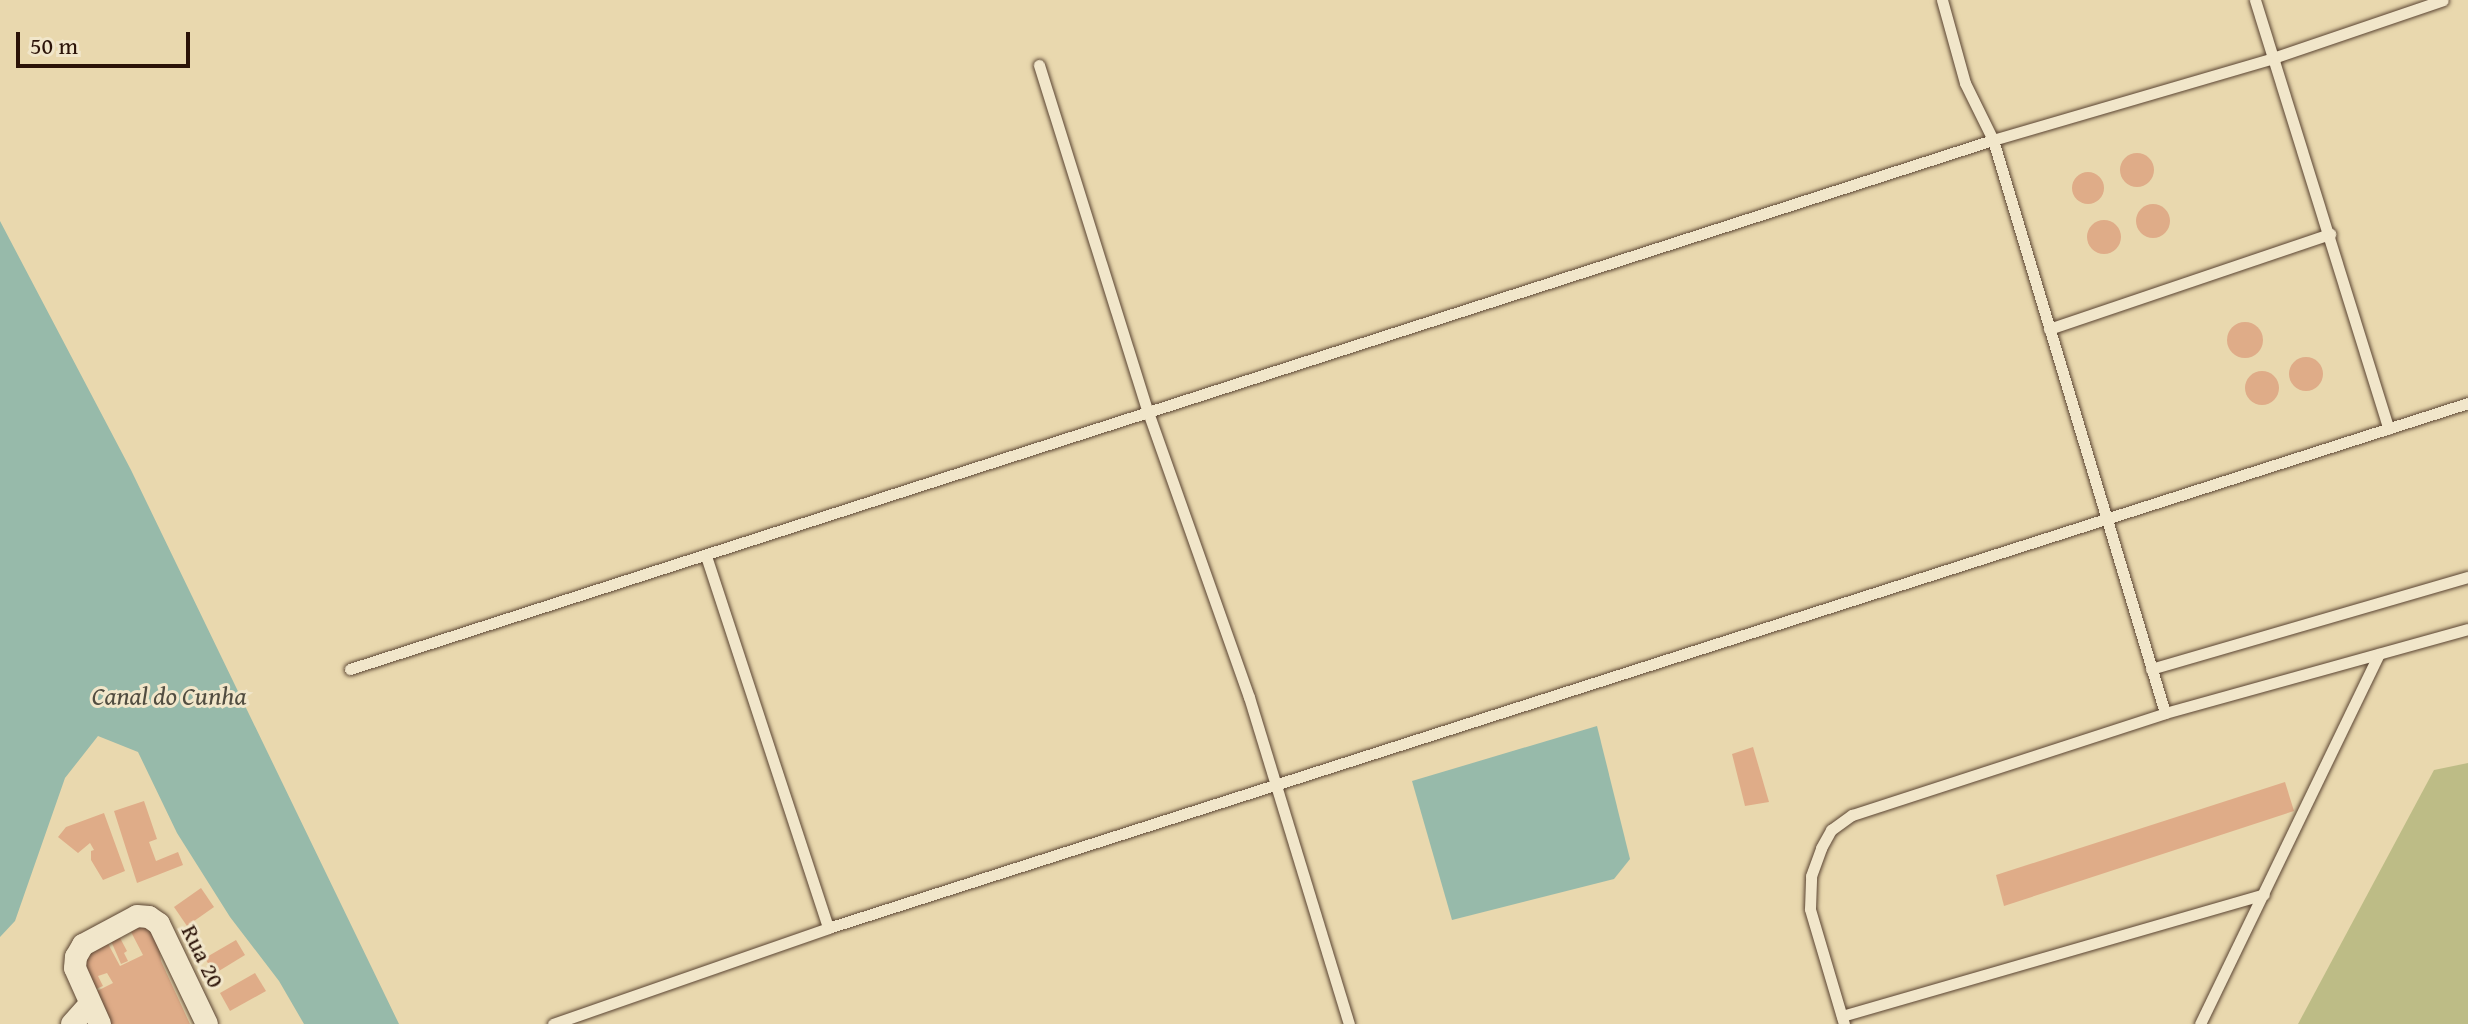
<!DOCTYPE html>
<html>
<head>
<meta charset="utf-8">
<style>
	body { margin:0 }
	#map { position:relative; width:2468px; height:1024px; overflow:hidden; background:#e9d8ae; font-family:"Gentium Book Plus",serif }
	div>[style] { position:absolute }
	.green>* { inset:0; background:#bdbc86 }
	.water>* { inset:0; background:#97baaa }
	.building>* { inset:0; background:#dfac88 }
	.round { border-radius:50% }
	.roads { filter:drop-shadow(0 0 2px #5a4432) drop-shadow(0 0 2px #5a4432) }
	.service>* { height:11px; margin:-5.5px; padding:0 5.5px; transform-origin:5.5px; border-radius:5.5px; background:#f1e6ca }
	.minor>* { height:22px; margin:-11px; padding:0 11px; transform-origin:11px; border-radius:11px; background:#f1e6ca }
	span { translate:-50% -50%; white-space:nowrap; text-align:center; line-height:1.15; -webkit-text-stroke:6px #f1e6ca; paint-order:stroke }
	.street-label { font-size:24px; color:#2b1308 }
	.water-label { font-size:26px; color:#514d41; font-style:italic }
	.scale { position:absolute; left:16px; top:32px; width:174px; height:36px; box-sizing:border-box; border:4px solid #2b1308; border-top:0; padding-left:10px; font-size:24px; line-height:28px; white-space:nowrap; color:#2b1308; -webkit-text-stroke:6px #f1e6ca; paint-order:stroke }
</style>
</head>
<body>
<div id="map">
	<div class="green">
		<div style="clip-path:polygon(2468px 763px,2468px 1024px,2298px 1024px,2434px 770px)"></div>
	</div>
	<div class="water">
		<div style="clip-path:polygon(0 221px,131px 470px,399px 1024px,304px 1024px,279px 981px,230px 917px,177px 833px,138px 752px,98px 736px,65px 778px,15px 921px,0 937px)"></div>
		<div style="clip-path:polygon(1597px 726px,1630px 859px,1614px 879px,1452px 920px,1412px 781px)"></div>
	</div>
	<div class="building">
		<div class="round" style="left:2120px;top:153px;width:34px;height:34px"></div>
		<div class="round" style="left:2072px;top:172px;width:32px;height:32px"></div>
		<div class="round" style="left:2136px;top:204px;width:34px;height:34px"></div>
		<div class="round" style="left:2087px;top:220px;width:34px;height:34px"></div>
		<div class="round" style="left:2227px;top:322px;width:36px;height:36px"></div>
		<div class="round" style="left:2289px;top:357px;width:34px;height:34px"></div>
		<div class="round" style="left:2245px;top:371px;width:34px;height:34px"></div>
		<div style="clip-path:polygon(1753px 747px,1769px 802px,1745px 806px,1732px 754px)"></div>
		<div style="clip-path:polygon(2285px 782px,2294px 811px,2004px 906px,1996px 875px)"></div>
		<div style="clip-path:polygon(144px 801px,157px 839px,149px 842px,156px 861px,178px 852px,183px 865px,137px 883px,114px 811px)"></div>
		<div style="clip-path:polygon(104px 813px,125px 871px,103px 880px,91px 860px,91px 851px,94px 850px,90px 843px,78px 853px,58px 837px,66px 827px)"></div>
		<div style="clip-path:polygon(201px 888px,214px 907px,187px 926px,174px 907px)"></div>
		<div style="clip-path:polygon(140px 925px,150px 929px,159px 946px,161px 961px,190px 1024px,105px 1024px,91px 994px,113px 983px,107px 973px,98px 976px,103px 986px,89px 992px,81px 956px,106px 940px,120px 966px,143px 955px,130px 930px)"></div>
		<div style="clip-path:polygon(119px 936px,127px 951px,124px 953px,128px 961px,121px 964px,111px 941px)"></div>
		<div style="clip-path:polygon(236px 940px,245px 955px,214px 974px,205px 958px)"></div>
		<div style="clip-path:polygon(255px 973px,266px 991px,230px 1011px,220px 993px)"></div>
	</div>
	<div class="roads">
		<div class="service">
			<div style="left:1942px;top:0;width:86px;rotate:74.5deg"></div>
			<div style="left:1965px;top:83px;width:64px;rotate:63.8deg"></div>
			<div style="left:1993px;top:140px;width:598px;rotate:73.29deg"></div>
			<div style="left:2255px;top:0;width:449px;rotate:72.7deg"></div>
			<div style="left:1039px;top:65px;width:364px;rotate:72.6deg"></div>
			<div style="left:1148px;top:412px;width:302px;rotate:70.5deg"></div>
			<div style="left:1249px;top:697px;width:342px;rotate:73deg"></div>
			<div style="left:2049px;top:329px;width:297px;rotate:-18.7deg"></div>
			<div style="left:706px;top:556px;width:391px;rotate:71.8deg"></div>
			<div style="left:350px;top:669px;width:1726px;rotate:-17.85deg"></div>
			<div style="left:1993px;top:140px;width:295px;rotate:-16.3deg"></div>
			<div style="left:2276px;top:57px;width:176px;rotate:-18.8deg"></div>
			<div style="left:2151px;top:669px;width:330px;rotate:-16.2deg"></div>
			<div style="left:1842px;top:1016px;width:439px;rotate:-16.1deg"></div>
			<div style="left:553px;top:1024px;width:291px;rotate:-19.2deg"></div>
			<div style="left:828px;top:928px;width:1722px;rotate:-17.75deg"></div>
			<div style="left:1844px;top:1024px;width:120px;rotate:-106.5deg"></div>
			<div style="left:1810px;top:909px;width:33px;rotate:-88deg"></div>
			<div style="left:1811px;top:876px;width:30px;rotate:-70deg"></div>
			<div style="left:1821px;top:848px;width:21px;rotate:-61deg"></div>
			<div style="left:1831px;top:830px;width:26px;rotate:-36deg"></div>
			<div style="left:1852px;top:815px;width:329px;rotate:-18deg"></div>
			<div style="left:2165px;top:713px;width:314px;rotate:-15.5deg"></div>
			<div style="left:2200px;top:1024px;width:411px;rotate:-64.2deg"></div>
		</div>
		<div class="minor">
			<div style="left:72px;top:1024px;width:27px;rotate:-48deg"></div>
			<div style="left:100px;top:1024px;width:61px;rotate:-114.1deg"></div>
			<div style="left:75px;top:968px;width:11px;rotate:-85deg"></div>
			<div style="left:76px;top:957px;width:14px;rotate:-60deg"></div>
			<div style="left:83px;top:945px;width:61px;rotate:-28.2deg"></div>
			<div style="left:137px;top:916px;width:12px;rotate:5deg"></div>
			<div style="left:149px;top:917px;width:12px;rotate:35deg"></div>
			<div style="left:159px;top:924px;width:111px;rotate:64.4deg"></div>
		</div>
	</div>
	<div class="street-label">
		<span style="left:203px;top:956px;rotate:64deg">Rua 20</span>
	</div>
	<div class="water-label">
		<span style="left:169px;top:696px">Canal do Cunha</span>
	</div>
	<div class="scale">50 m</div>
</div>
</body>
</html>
